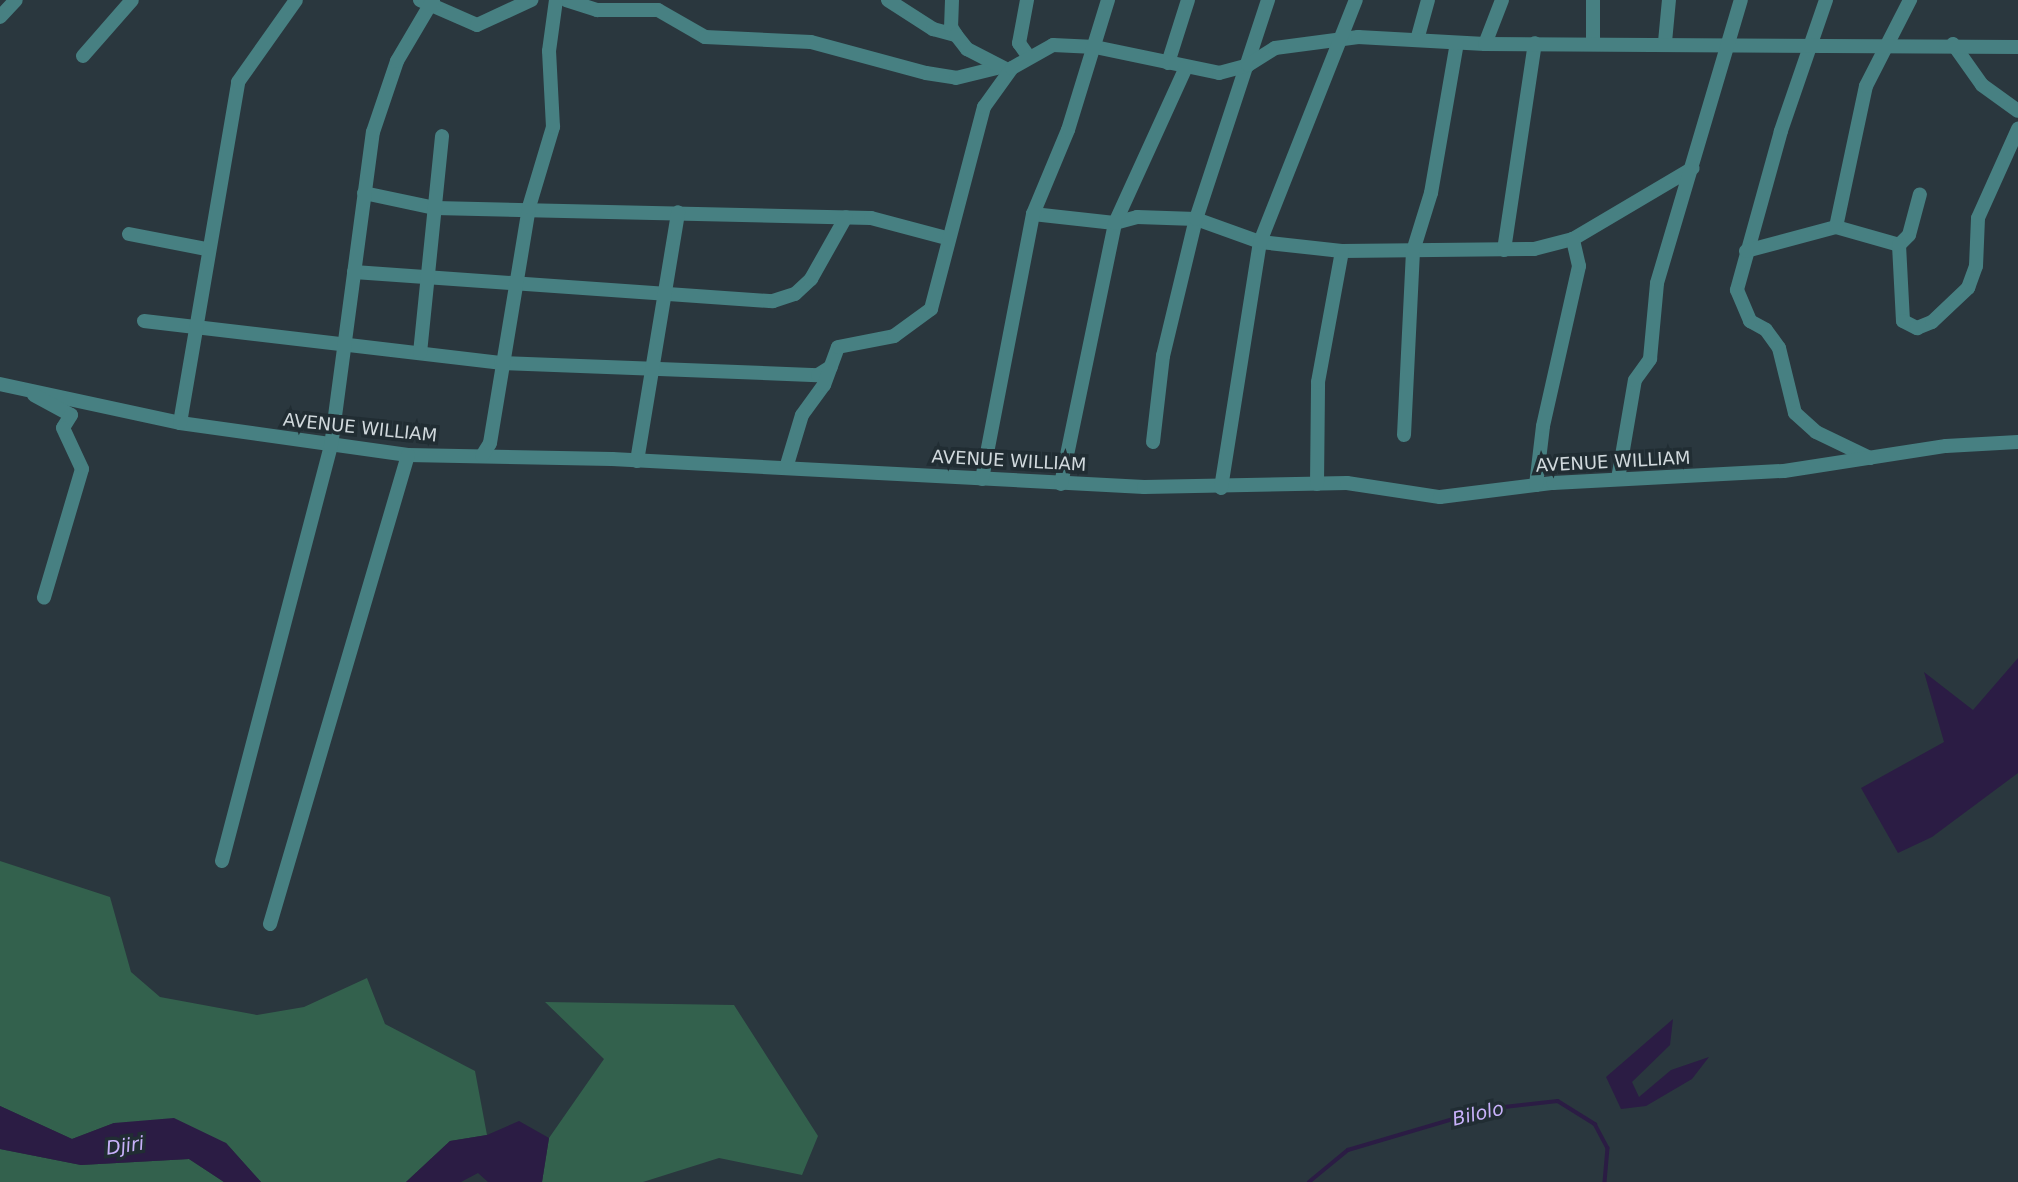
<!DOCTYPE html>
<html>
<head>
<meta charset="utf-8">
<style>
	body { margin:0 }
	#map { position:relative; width:2018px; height:1182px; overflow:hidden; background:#2a373e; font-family:"DejaVu Sans",sans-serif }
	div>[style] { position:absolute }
	.green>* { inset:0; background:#33614d }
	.water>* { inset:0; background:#2b1c44 }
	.stream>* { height:3.5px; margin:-1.75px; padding:0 1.75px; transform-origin:1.75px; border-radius:1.75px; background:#2b1c44 }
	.minor>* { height:14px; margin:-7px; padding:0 7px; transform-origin:7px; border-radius:7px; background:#478082 }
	span { translate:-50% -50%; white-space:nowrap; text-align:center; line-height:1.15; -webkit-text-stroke:7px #212d33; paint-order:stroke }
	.street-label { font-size:18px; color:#d1d9dd }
	.water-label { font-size:19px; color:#c8b1fa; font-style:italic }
</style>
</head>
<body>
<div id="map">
	<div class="green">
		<div style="clip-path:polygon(0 861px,110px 897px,131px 972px,160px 997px,257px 1015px,304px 1007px,367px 978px,385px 1024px,475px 1071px,487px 1135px,450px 1141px,406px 1182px,261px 1182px,226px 1143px,114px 1123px,72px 1139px,0 1106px)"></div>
		<div style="clip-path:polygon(545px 1002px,734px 1005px,818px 1136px,802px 1175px,719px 1158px,643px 1182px,542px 1182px,549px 1138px,604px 1059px)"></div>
		<div style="clip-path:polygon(0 1149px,81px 1165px,189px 1159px,224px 1182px,0 1182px)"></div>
	</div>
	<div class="water">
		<div style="clip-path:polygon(2018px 658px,2018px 773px,1932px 837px,1898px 853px,1861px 788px,1944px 742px,1924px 672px,1973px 710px)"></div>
		<div style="clip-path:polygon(1673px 1019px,1670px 1045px,1632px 1082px,1639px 1097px,1671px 1070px,1709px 1057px,1692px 1079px,1646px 1106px,1621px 1109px,1606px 1077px)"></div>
		<div style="clip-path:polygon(0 1106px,72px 1139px,114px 1123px,174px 1118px,226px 1143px,261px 1182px,224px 1182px,189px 1159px,81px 1165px,0 1149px)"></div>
		<div style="clip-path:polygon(519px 1121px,549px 1138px,542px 1182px,488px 1182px,478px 1173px,461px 1182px,406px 1182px,450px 1141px,487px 1135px)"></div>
	</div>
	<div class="stream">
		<div style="left:1309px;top:1182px;width:50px;rotate:-39.4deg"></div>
		<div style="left:1348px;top:1150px;width:145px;rotate:-16.4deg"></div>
		<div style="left:1487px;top:1109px;width:71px;rotate:-6.4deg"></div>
		<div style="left:1558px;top:1101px;width:44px;rotate:31.9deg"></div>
		<div style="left:1595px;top:1124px;width:27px;rotate:62deg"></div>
		<div style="left:1608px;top:1148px;width:34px;rotate:95deg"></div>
	</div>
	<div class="minor">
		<div style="left:420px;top:0;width:62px;rotate:23.7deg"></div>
		<div style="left:477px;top:25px;width:60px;rotate:-24.8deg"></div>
		<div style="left:566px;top:0;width:33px;rotate:18deg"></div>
		<div style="left:597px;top:10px;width:61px"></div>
		<div style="left:658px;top:10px;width:54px;rotate:29.9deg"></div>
		<div style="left:705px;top:37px;width:106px;rotate:2.7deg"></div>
		<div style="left:811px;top:42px;width:119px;rotate:15.1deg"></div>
		<div style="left:926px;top:73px;width:30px;rotate:9deg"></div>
		<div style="left:956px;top:78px;width:42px;rotate:-13.7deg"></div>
		<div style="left:888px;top:0;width:54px;rotate:32.8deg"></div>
		<div style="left:933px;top:29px;width:24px;rotate:15deg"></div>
		<div style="left:952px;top:0;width:27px;rotate:92deg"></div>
		<div style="left:951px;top:27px;width:9px;rotate:58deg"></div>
		<div style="left:956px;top:35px;width:18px;rotate:52deg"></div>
		<div style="left:967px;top:49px;width:42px;rotate:27.2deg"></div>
		<div style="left:1027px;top:0;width:44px;rotate:100.5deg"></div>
		<div style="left:1019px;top:43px;width:16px;rotate:55deg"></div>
		<div style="left:1826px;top:0;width:139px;rotate:109deg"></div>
		<div style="left:1781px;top:131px;width:165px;rotate:105.5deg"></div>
		<div style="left:1737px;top:290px;width:34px;rotate:67deg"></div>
		<div style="left:1750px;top:321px;width:18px;rotate:29deg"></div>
		<div style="left:1766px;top:330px;width:22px;rotate:54deg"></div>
		<div style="left:1779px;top:348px;width:67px;rotate:76.2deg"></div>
		<div style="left:1795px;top:413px;width:28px;rotate:42deg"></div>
		<div style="left:1816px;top:432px;width:60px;rotate:25.7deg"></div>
		<div style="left:0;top:17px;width:23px;rotate:-47deg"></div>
		<div style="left:1417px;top:40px;width:41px;rotate:-74.6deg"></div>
		<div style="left:1665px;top:42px;width:42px;rotate:-84.6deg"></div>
		<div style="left:1593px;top:43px;width:43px;rotate:-90deg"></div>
		<div style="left:1485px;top:44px;width:47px;rotate:-68.9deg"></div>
		<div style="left:1953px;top:44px;width:50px;rotate:54.7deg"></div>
		<div style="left:1982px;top:85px;width:44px;rotate:35.8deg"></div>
		<div style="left:83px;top:56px;width:74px;rotate:-48.8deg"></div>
		<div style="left:1168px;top:63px;width:66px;rotate:-72.4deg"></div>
		<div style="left:364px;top:193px;width:73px;rotate:11.9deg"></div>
		<div style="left:435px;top:208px;width:436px;rotate:1.3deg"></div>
		<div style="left:871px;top:218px;width:78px;rotate:14.9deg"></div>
		<div style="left:1033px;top:214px;width:82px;rotate:6.3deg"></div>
		<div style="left:1115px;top:223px;width:23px;rotate:-15deg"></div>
		<div style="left:1137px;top:217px;width:59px;rotate:1.9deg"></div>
		<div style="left:1196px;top:219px;width:68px;rotate:19.8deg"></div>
		<div style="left:1260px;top:242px;width:82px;rotate:6.3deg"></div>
		<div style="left:1342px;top:251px;width:192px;rotate:-0.6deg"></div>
		<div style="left:1534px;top:249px;width:40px;rotate:-14.4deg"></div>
		<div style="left:1573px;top:239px;width:139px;rotate:-30.6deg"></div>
		<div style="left:1836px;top:227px;width:66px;rotate:15.9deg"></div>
		<div style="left:1899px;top:245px;width:14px;rotate:-45deg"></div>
		<div style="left:1909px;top:235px;width:42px;rotate:-75deg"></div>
		<div style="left:129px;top:234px;width:78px;rotate:11deg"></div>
		<div style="left:1899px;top:245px;width:76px;rotate:87deg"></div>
		<div style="left:1903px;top:321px;width:16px;rotate:27deg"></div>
		<div style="left:1917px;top:328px;width:16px;rotate:-22deg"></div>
		<div style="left:1932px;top:322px;width:50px;rotate:-43.4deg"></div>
		<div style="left:1968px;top:288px;width:23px;rotate:-70deg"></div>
		<div style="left:1976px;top:266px;width:48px;rotate:-87.6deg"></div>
		<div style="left:1978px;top:218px;width:98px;rotate:-65.8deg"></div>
		<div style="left:1504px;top:250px;width:209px;rotate:-81.5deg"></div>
		<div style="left:1746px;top:251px;width:93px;rotate:-14.9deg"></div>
		<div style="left:1836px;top:227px;width:144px;rotate:-78deg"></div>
		<div style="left:1866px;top:86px;width:97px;rotate:-62.9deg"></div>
		<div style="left:354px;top:272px;width:420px;rotate:4deg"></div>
		<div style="left:773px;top:301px;width:23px;rotate:-18deg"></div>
		<div style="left:795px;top:294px;width:22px;rotate:-43deg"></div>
		<div style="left:811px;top:279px;width:71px;rotate:-60.6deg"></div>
		<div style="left:144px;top:321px;width:359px;rotate:6.7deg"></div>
		<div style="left:501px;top:363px;width:317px;rotate:2.2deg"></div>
		<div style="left:818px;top:375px;width:15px;rotate:-32deg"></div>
		<div style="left:420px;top:353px;width:218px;rotate:-84.2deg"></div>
		<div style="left:0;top:384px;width:184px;rotate:12.2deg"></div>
		<div style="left:180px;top:423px;width:230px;rotate:8deg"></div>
		<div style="left:408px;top:455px;width:204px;rotate:1.1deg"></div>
		<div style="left:612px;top:459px;width:533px;rotate:3.01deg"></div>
		<div style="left:1144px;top:487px;width:203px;rotate:-1.1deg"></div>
		<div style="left:1347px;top:483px;width:94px;rotate:8.6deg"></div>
		<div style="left:1440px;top:497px;width:114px;rotate:-7.1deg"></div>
		<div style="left:1553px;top:483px;width:231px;rotate:-3deg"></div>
		<div style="left:1784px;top:471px;width:164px;rotate:-8.8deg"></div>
		<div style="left:1946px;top:446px;width:72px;rotate:-3.2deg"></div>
		<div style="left:34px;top:395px;width:42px;rotate:28.4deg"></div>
		<div style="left:71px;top:415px;width:15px;rotate:122deg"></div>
		<div style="left:63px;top:428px;width:45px;rotate:65.1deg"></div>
		<div style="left:82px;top:469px;width:134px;rotate:106.5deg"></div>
		<div style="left:180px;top:423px;width:346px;rotate:-80.3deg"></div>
		<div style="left:238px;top:82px;width:100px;rotate:-54.7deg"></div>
		<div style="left:1404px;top:435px;width:184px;rotate:-87.2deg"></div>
		<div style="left:1413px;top:251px;width:61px;rotate:-72.8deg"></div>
		<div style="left:1431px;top:193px;width:152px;rotate:-80.2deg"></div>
		<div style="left:1153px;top:442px;width:87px;rotate:-83.4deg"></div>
		<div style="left:1163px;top:356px;width:141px;rotate:-76.5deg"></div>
		<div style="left:1196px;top:219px;width:231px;rotate:-71.8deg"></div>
		<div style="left:482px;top:456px;width:15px;rotate:-58deg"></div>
		<div style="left:490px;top:443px;width:239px;rotate:-80.6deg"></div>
		<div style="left:529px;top:207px;width:84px;rotate:-73.3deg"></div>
		<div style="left:553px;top:127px;width:76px;rotate:-93deg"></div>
		<div style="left:549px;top:51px;width:51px;rotate:-82.2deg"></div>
		<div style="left:637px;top:461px;width:252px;rotate:-80.6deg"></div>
		<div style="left:786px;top:468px;width:55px;rotate:-73.2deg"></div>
		<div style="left:802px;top:415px;width:37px;rotate:-54deg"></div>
		<div style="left:824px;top:385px;width:40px;rotate:-69.8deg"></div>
		<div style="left:838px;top:347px;width:57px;rotate:-11.1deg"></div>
		<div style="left:894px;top:336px;width:46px;rotate:-36.1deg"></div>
		<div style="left:931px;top:309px;width:209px;rotate:-75.3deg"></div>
		<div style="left:984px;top:107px;width:48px;rotate:-54.3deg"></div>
		<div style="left:1012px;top:68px;width:47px;rotate:-29.3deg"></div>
		<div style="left:1053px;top:45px;width:42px;rotate:2.7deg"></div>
		<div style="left:1095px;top:47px;width:127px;rotate:11.8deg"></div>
		<div style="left:1219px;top:73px;width:30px;rotate:-15deg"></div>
		<div style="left:1248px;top:65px;width:32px;rotate:-32deg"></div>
		<div style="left:1275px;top:48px;width:84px;rotate:-7.5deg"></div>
		<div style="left:1358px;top:37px;width:127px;rotate:3.2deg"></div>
		<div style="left:1485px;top:44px;width:533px;rotate:0.32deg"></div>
		<div style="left:982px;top:479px;width:270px;rotate:-79.1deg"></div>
		<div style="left:1033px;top:214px;width:91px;rotate:-67.4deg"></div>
		<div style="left:1068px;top:130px;width:136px;rotate:-72.9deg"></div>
		<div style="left:1618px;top:479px;width:100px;rotate:-80.3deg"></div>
		<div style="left:1635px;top:380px;width:26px;rotate:-54deg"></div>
		<div style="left:1650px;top:359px;width:76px;rotate:-84.7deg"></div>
		<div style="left:1657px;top:283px;width:295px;rotate:-73.5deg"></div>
		<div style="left:1061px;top:484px;width:267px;rotate:-78.3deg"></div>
		<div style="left:1115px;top:223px;width:171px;rotate:-65.5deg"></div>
		<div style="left:1317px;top:484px;width:102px;rotate:-89.4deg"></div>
		<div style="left:1318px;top:382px;width:133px;rotate:-79.6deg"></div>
		<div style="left:1536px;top:485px;width:59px;rotate:-83.2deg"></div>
		<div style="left:1543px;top:426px;width:164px;rotate:-77.3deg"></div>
		<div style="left:1579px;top:266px;width:28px;rotate:-103deg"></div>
		<div style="left:1221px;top:488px;width:249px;rotate:-81deg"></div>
		<div style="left:1260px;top:242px;width:260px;rotate:-68.4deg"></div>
		<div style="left:222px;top:861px;width:429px;rotate:-75.3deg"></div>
		<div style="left:331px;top:446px;width:317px;rotate:-82.4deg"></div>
		<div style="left:373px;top:132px;width:75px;rotate:-71.3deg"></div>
		<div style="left:397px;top:61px;width:71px;rotate:-59.5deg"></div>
		<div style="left:270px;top:924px;width:489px;rotate:-73.6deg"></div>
	</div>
	<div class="street-label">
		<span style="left:360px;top:428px;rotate:6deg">AVENUE WILLIAM</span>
		<span style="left:1009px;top:461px;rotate:3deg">AVENUE WILLIAM</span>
		<span style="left:1613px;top:462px;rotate:-3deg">AVENUE WILLIAM</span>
	</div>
	<div class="water-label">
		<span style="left:1478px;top:1114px;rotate:-13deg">Bilolo</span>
		<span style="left:125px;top:1146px;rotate:-8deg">Djiri</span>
	</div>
</div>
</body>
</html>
